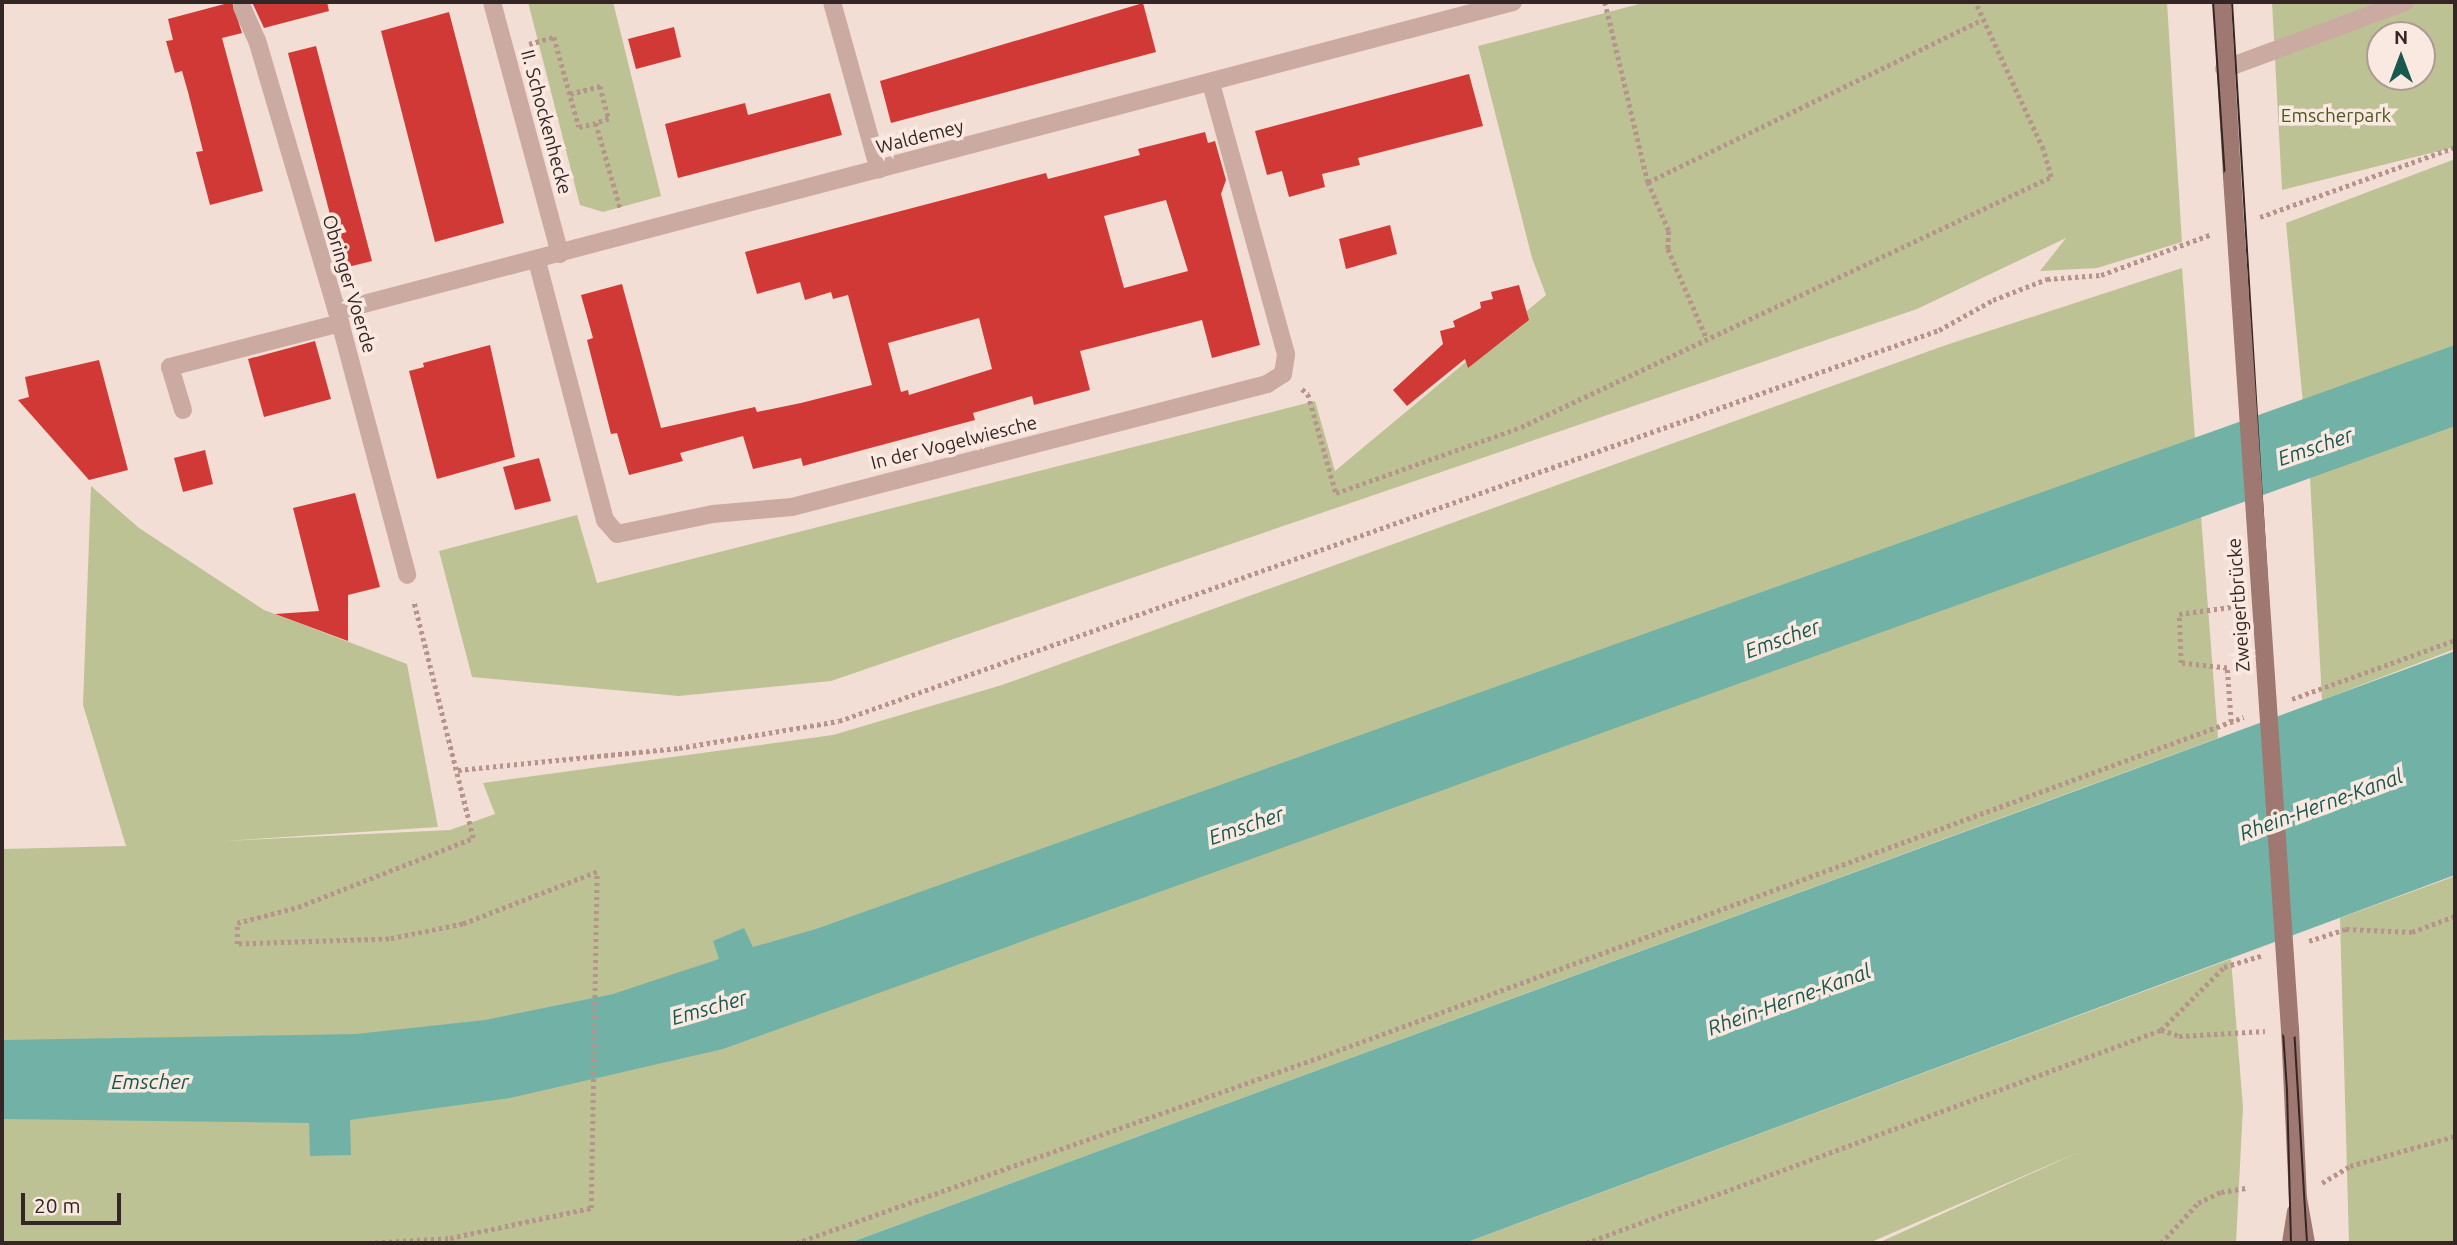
<!DOCTYPE html>
<html>
<head>
<meta charset="utf-8">
<style>
	body { margin:0 }
	#map { position:relative; width:2457px; height:1245px; overflow:hidden; background:#f3ded5; font-family:Ubuntu,sans-serif }
	div>[style] { position:absolute }
	.green>* { inset:0; background:#bdc294 }
	.water>* { inset:0; background:#72b2a6 }
	.building>* { inset:0; background:#d03936 }
	.path>* { height:4.5px; margin-top:-2.25px; transform-origin:0; background:repeating-linear-gradient(90deg,#b7948b 0 3.5px,transparent 0 7px) }
	.lane>* { height:18px; margin:-9px; padding:0 9px; transform-origin:9px; border-radius:9px; background:#cbaba1 }
	.street>* { height:18px; margin:-9px; padding:0 9px; transform-origin:9px; border-radius:9px; background:#cbaba1 }
	.secondary>* { height:18px; margin:-9px; padding:0 9px; transform-origin:9px; border-radius:9px; background:#9f7872 }
	.tram>* { height:2px; margin:-1px; padding:0 1px; transform-origin:1px; border-radius:1px; background:#342624 }
	.secondary-bridge>* { height:18px; margin:-9px; padding:0 9px; transform-origin:9px; border-radius:9px; background:#9f7872 }
	span { translate:-50% -50%; white-space:nowrap; text-align:center; line-height:1.15; -webkit-text-stroke:7px #fae9e1; paint-order:stroke }
	.park-label { font-size:19px; color:#4e5526 }
	.street-label { font-size:19px; color:#342624 }
	.water-label { font-size:21px; color:#17594f; font-style:italic }
	.frame { position:absolute; inset:0; border:4px solid #342624; pointer-events:none }
	.north { position:absolute; left:2366px; top:21px; width:70px; height:70px; box-sizing:border-box; background:#fae9e1; border:2px solid #ab9b95; border-radius:50%; rotate:0deg; font-size:19px; font-weight:700; line-height:28px; text-align:center; color:#342624 }
	.north::after { content:''; display:block; margin:auto; width:24px; height:32px; background:#17594f; clip-path:polygon(50% 0,100% 100%,50% 72%,0 100%) }
	.scale { position:absolute; left:21px; top:1193px; width:100px; height:32px; box-sizing:border-box; border:4px solid #342624; border-top:0; padding-left:9px; font-size:21px; line-height:24px; white-space:nowrap; color:#342624; -webkit-text-stroke:5px #fae9e1; paint-order:stroke }
</style>
</head>
<body>
<div id="map">
	<div class="green">
		<div style="clip-path:polygon(528px 2px,613px 2px,661px 196px,603px 212px,580px 205px)"></div>
		<div style="clip-path:polygon(1647px 2px,2167px 2px,2182px 242px,2097px 268px,2040px 271px,2066px 238px,1917px 309px,831px 681px,679px 696px,472px 677px,439px 551px,577px 515px,597px 583px,1315px 401px,1335px 471px,1546px 295px,1532px 258px,1478px 46px)"></div>
		<div style="clip-path:polygon(evenodd,2272px 2px,2455px 2px,2455px 147px,2282px 190px,2272px 2px,2380px 35px,2422px 35px,2422px 77px,2380px 77px,2380px 35px)"></div>
		<div style="clip-path:polygon(2455px 159px,2455px 649px,2322px 700px,2310px 478px,2286px 223px)"></div>
		<div style="clip-path:polygon(2182px 268px,2218px 738px,849px 1243px,2px 1243px,2px 849px,126px 846px,83px 705px,91px 486px,139px 528px,264px 610px,407px 664px,438px 827px,224px 841px,450px 830px,495px 814px,483px 783px,833px 735px,1002px 685px,1946px 345px)"></div>
		<div style="clip-path:polygon(2455px 876px,2455px 1243px,2349px 1243px,2340px 918px)"></div>
		<div style="clip-path:polygon(2231px 959px,2243px 1107px,2236px 1243px,1878px 1243px,2079px 1152px,1869px 1243px,1465px 1243px)"></div>
	</div>
	<div class="water">
		<div style="clip-path:polygon(2455px 345px,2455px 426px,723px 1049px,510px 1098px,350px 1120px,351px 1155px,310px 1156px,309px 1123px,2px 1119px,2px 1040px,356px 1034px,485px 1020px,613px 994px,719px 959px,713px 941px,744px 928px,753px 947px,816px 929px)"></div>
		<div style="clip-path:polygon(2455px 651px,2455px 875px,1465px 1243px,849px 1243px)"></div>
	</div>
	<div class="building">
		<div style="clip-path:polygon(232px 2px,242px 33px,222px 38px,263px 191px,210px 205px,196px 152px,203px 151px,188px 92px,182px 71px,175px 73px,166px 41px,173px 40px,168px 19px)"></div>
		<div style="clip-path:polygon(252px 2px,327px 2px,329px 11px,264px 28px)"></div>
		<div style="clip-path:polygon(1143px 3px,1156px 52px,891px 123px,880px 81px)"></div>
		<div style="clip-path:polygon(449px 12px,504px 223px,435px 242px,381px 31px)"></div>
		<div style="clip-path:polygon(674px 27px,681px 57px,636px 69px,628px 39px)"></div>
		<div style="clip-path:polygon(316px 46px,372px 261px,344px 268px,288px 53px)"></div>
		<div style="clip-path:polygon(1469px 74px,1483px 126px,1358px 158px,1360px 165px,1322px 174px,1325px 187px,1289px 197px,1282px 171px,1267px 175px,1255px 131px)"></div>
		<div style="clip-path:polygon(830px 93px,842px 135px,678px 178px,665px 124px,745px 103px,748px 115px)"></div>
		<div style="clip-path:polygon(evenodd,1205px 132px,1208px 143px,1215px 141px,1226px 180px,1221px 194px,1260px 345px,1212px 358px,1202px 320px,1080px 351px,1090px 390px,1034px 405px,1032px 396px,973px 413px,975px 420px,803px 466px,801px 458px,753px 469px,743px 436px,680px 453px,683px 461px,629px 475px,617px 433px,611px 434px,587px 340px,593px 338px,581px 295px,622px 284px,661px 428px,755px 407px,757px 412px,801px 403px,872px 385px,848px 295px,833px 299px,831px 292px,805px 300px,800px 282px,757px 294px,745px 252px,1046px 173px,1048px 179px,1140px 155px,1138px 149px,1205px 132px,1166px 200px,1188px 271px,1124px 288px,1104px 216px,1166px 200px,1205px 132px,979px 318px,992px 369px,909px 395px,908px 390px,901px 392px,888px 343px,979px 318px)"></div>
		<div style="clip-path:polygon(1390px 225px,1397px 254px,1346px 269px,1339px 239px)"></div>
		<div style="clip-path:polygon(1519px 285px,1529px 320px,1468px 368px,1465px 359px,1407px 406px,1393px 390px,1443px 344px,1440px 331px,1455px 327px,1453px 321px,1481px 308px,1480px 302px,1493px 299px,1491px 292px)"></div>
		<div style="clip-path:polygon(315px 341px,331px 399px,264px 417px,248px 359px)"></div>
		<div style="clip-path:polygon(490px 345px,515px 457px,437px 479px,409px 371px,424px 367px,423px 363px)"></div>
		<div style="clip-path:polygon(99px 360px,128px 470px,89px 480px,18px 400px,29px 397px,25px 377px)"></div>
		<div style="clip-path:polygon(205px 450px,213px 484px,183px 492px,174px 458px)"></div>
		<div style="clip-path:polygon(539px 458px,551px 501px,515px 510px,503px 467px)"></div>
		<div style="clip-path:polygon(355px 493px,380px 587px,348px 595px,348px 641px,275px 614px,319px 611px,293px 508px)"></div>
	</div>
	<div class="path">
		<div style="left:1605px;top:2px;width:185px;rotate:76.6deg"></div>
		<div style="left:1648px;top:182px;width:53px;rotate:66.8deg"></div>
		<div style="left:1669px;top:231px;width:18px;rotate:93deg"></div>
		<div style="left:1668px;top:249px;width:98px;rotate:66.6deg"></div>
		<div style="left:529px;top:44px;width:26px;rotate:-16deg"></div>
		<div style="left:554px;top:37px;width:93px;rotate:74.5deg"></div>
		<div style="left:579px;top:127px;width:17px;rotate:-13deg"></div>
		<div style="left:596px;top:123px;width:91px;rotate:74.1deg"></div>
		<div style="left:570px;top:94px;width:31px;rotate:-15deg"></div>
		<div style="left:600px;top:86px;width:34px;rotate:75deg"></div>
		<div style="left:609px;top:119px;width:14px;rotate:163deg"></div>
		<div style="left:1648px;top:182px;width:369px;rotate:-25.9deg"></div>
		<div style="left:2260px;top:217px;width:207px;rotate:-19.7deg"></div>
		<div style="left:1302px;top:389px;width:8px;rotate:40deg"></div>
		<div style="left:1308px;top:394px;width:103px;rotate:74.2deg"></div>
		<div style="left:1336px;top:493px;width:196px;rotate:-19.6deg"></div>
		<div style="left:1521px;top:427px;width:586px;rotate:-25.25deg"></div>
		<div style="left:2051px;top:177px;width:29px;rotate:-106deg"></div>
		<div style="left:2043px;top:149px;width:162px;rotate:-114.8deg"></div>
		<div style="left:2292px;top:699px;width:173px;rotate:-19.9deg"></div>
		<div style="left:2231px;top:722px;width:54px;rotate:-94.2deg"></div>
		<div style="left:2227px;top:668px;width:46px;rotate:-173.8deg"></div>
		<div style="left:2181px;top:663px;width:49px;rotate:-92.3deg"></div>
		<div style="left:2179px;top:614px;width:60px;rotate:-7.7deg"></div>
		<div style="left:458px;top:770px;width:222px;rotate:-5.7deg"></div>
		<div style="left:679px;top:748px;width:162px;rotate:-9.6deg"></div>
		<div style="left:839px;top:721px;width:1167px;rotate:-19.57deg"></div>
		<div style="left:1939px;top:330px;width:62px;rotate:-29.1deg"></div>
		<div style="left:1993px;top:300px;width:58px;rotate:-21.3deg"></div>
		<div style="left:2047px;top:279px;width:54px;rotate:-4.2deg"></div>
		<div style="left:2101px;top:275px;width:118px;rotate:-20.3deg"></div>
		<div style="left:2309px;top:941px;width:39px;rotate:-18deg"></div>
		<div style="left:2346px;top:929px;width:66px;rotate:2.6deg"></div>
		<div style="left:2412px;top:932px;width:46px;rotate:-20.4deg"></div>
		<div style="left:2161px;top:1030px;width:19px;rotate:18deg"></div>
		<div style="left:2179px;top:1036px;width:86px;rotate:-3.3deg"></div>
		<div style="left:2322px;top:1183px;width:33px;rotate:-31deg"></div>
		<div style="left:2350px;top:1166px;width:109px;rotate:-15.9deg"></div>
		<div style="left:368px;top:1243px;width:82px;rotate:-3.5deg"></div>
		<div style="left:450px;top:1238px;width:144px;rotate:-12deg"></div>
		<div style="left:591px;top:1208px;width:336px;rotate:-89deg"></div>
		<div style="left:597px;top:872px;width:144px;rotate:158.8deg"></div>
		<div style="left:463px;top:924px;width:76px;rotate:168.5deg"></div>
		<div style="left:389px;top:939px;width:152px;rotate:178.1deg"></div>
		<div style="left:237px;top:944px;width:21px;rotate:-90deg"></div>
		<div style="left:237px;top:923px;width:63px;rotate:-14.7deg"></div>
		<div style="left:298px;top:907px;width:188px;rotate:-21.5deg"></div>
		<div style="left:473px;top:838px;width:245px;rotate:-104.1deg"></div>
		<div style="left:796px;top:1243px;width:559px;rotate:-19.54deg"></div>
		<div style="left:1323px;top:1056px;width:981px;rotate:-20.21deg"></div>
		<div style="left:1586px;top:1243px;width:613px;rotate:-20.33deg"></div>
		<div style="left:2161px;top:1030px;width:89px;rotate:-45deg"></div>
		<div style="left:2224px;top:967px;width:39px;rotate:-17deg"></div>
		<div style="left:2161px;top:1243px;width:54px;rotate:-47.2deg"></div>
		<div style="left:2198px;top:1203px;width:25px;rotate:-26deg"></div>
		<div style="left:2221px;top:1192px;width:25px;rotate:-9deg"></div>
	</div>
	<div class="lane">
		<div style="left:2224px;top:69px;width:193px;rotate:-20.3deg"></div>
		<div style="left:183px;top:410px;width:45px;rotate:-106.8deg"></div>
		<div style="left:170px;top:367px;width:176px;rotate:-14.5deg"></div>
	</div>
	<div class="street">
		<div style="left:492px;top:2px;width:261px;rotate:74.9deg"></div>
		<div style="left:832px;top:2px;width:174px;rotate:74.4deg"></div>
		<div style="left:242px;top:7px;width:36px;rotate:66deg"></div>
		<div style="left:257px;top:40px;width:283px;rotate:73.6deg"></div>
		<div style="left:337px;top:311px;width:273px;rotate:75.1deg"></div>
		<div style="left:537px;top:261px;width:268px;rotate:75.3deg"></div>
		<div style="left:605px;top:520px;width:18px;rotate:49deg"></div>
		<div style="left:617px;top:534px;width:98px;rotate:-11.8deg"></div>
		<div style="left:713px;top:514px;width:79px;rotate:-5.1deg"></div>
		<div style="left:792px;top:507px;width:491px;rotate:-14.5deg"></div>
		<div style="left:1267px;top:384px;width:19px;rotate:-32deg"></div>
		<div style="left:1283px;top:374px;width:20px;rotate:-81deg"></div>
		<div style="left:1286px;top:354px;width:280px;rotate:-105.5deg"></div>
		<div style="left:337px;top:311px;width:1216px;rotate:-14.72deg"></div>
	</div>
	<div class="secondary">
		<div style="left:2222px;top:2px;width:175px;rotate:86.7deg"></div>
		<div style="left:2290px;top:1029px;width:169px;rotate:87.3deg"></div>
		<div style="left:2298px;top:1198px;width:46px;rotate:79.9deg"></div>
		<div style="left:2291px;top:1243px;width:31px;rotate:-81deg"></div>
	</div>
	<div class="tram">
		<div style="left:2213px;top:2px;width:1091px;rotate:86.11deg"></div>
		<div style="left:2287px;top:1090px;width:153px;rotate:88.5deg"></div>
		<div style="left:2232px;top:2px;width:1243px;rotate:86.54deg"></div>
	</div>
	<div class="secondary-bridge">
		<div style="left:2232px;top:177px;width:854px;rotate:86.11deg"></div>
	</div>
	<div class="park-label">
		<span style="left:2336px;top:116px">Emscherpark</span>
	</div>
	<div class="street-label">
		<span style="left:546px;top:122px;rotate:75deg">II. Schockenhecke</span>
		<span style="left:920px;top:137px;rotate:-14deg">Waldemey</span>
		<span style="left:349px;top:284px;rotate:73deg">Obringer Voerde</span>
		<span style="left:954px;top:443px;rotate:-14deg">In der Vogelwiesche</span>
		<span style="left:2239px;top:605px;rotate:-94deg">Zweigertbrücke</span>
	</div>
	<div class="water-label">
		<span style="left:2315px;top:446px;rotate:-19deg">Emscher</span>
		<span style="left:1782px;top:638px;rotate:-20deg">Emscher</span>
		<span style="left:2321px;top:804px;rotate:-20deg">Rhein-Herne-Kanal</span>
		<span style="left:1246px;top:825px;rotate:-19deg">Emscher</span>
		<span style="left:1789px;top:999px;rotate:-20deg">Rhein-Herne-Kanal</span>
		<span style="left:709px;top:1007px;rotate:-16deg">Emscher</span>
		<span style="left:150px;top:1081px">Emscher</span>
	</div>
	<div class="frame"></div>
	<div class="north">N</div>
	<div class="scale">20 m</div>
</div>
</body>
</html>
